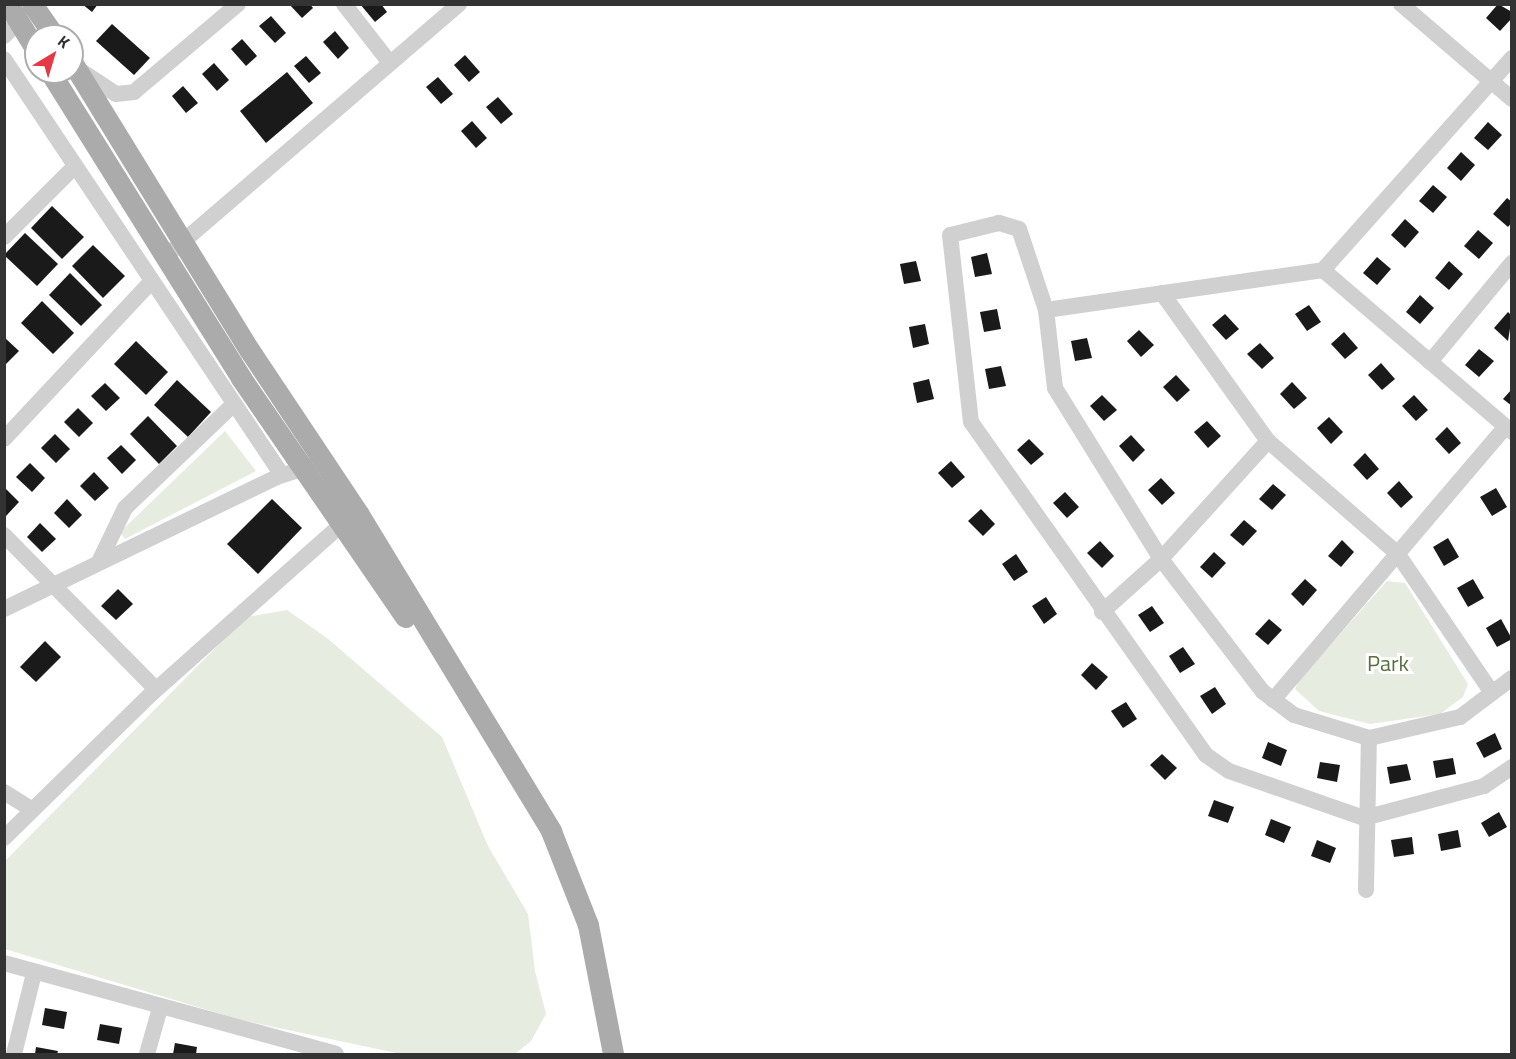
<!DOCTYPE html>
<html>
<head>
<meta charset="utf-8">
<style>
	body { margin:0 }
	#map { position:relative; width:1516px; height:1059px; overflow:hidden; background:#fff; font-family:"Titillium Web",sans-serif }
	div>[style] { position:absolute }
	.green>* { inset:0; background:#e6ecdf }
	.building>* { inset:0; background:#1a1a1a }
	.minor>* { height:16px; margin:-8px; padding:0 8px; transform-origin:8px; border-radius:8px; background:#d0d0d0 }
	.major>* { height:21px; margin:-10.5px; padding:0 10.5px; transform-origin:10.5px; border-radius:10.5px; background:#ababab }
	span { translate:-50% -50%; white-space:nowrap; text-align:center; line-height:1.15; -webkit-text-stroke:6px #fff; paint-order:stroke }
	.park-label { font-size:22px; color:#56703f }
	.frame { position:absolute; inset:0; border:6px solid #333; pointer-events:none }
	.north { position:absolute; left:24px; top:24px; width:60px; height:60px; box-sizing:border-box; background:#fff; border:2px solid #adadad; border-radius:50%; rotate:38deg; font-size:16px; font-weight:700; line-height:24px; text-align:center; color:#333 }
	.north::after { content:''; display:block; margin:auto; width:21px; height:27px; background:#e63946; clip-path:polygon(50% 0,100% 100%,50% 72%,0 100%) }
</style>
</head>
<body>
<div id="map">
	<div class="green">
		<div style="clip-path:polygon(225px 431px,256px 471px,125px 539px,120px 532px)"></div>
		<div style="clip-path:polygon(1387px 581px,1405px 583px,1468px 684px,1463px 697px,1440px 714px,1370px 724px,1319px 711px,1295px 689px,1299px 680px)"></div>
		<div style="clip-path:polygon(287px 610px,327px 638px,442px 737px,488px 846px,528px 914px,535px 971px,546px 1014px,531px 1041px,515px 1054px,401px 1054px,241px 1020px,5px 949px,5px 861px,246px 617px)"></div>
	</div>
	<div class="building">
		<div style="clip-path:polygon(82px 4px,98px 4px,92px 12px)"></div>
		<div style="clip-path:polygon(289px 4px,310px 4px,313px 8px,302px 18px)"></div>
		<div style="clip-path:polygon(360px 4px,381px 4px,387px 12px,375px 22px)"></div>
		<div style="clip-path:polygon(1498px 4px,1512px 12px,1512px 18px,1500px 31px,1486px 18px)"></div>
		<div style="clip-path:polygon(271px 16px,286px 33px,275px 43px,259px 26px)"></div>
		<div style="clip-path:polygon(112px 24px,150px 58px,134px 75px,96px 41px)"></div>
		<div style="clip-path:polygon(335px 31px,349px 48px,338px 59px,323px 42px)"></div>
		<div style="clip-path:polygon(242px 39px,257px 56px,246px 66px,231px 49px)"></div>
		<div style="clip-path:polygon(465px 55px,480px 72px,469px 82px,454px 65px)"></div>
		<div style="clip-path:polygon(306px 56px,321px 73px,309px 83px,294px 66px)"></div>
		<div style="clip-path:polygon(214px 63px,229px 80px,217px 91px,202px 74px)"></div>
		<div style="clip-path:polygon(287px 72px,313px 103px,266px 143px,240px 111px)"></div>
		<div style="clip-path:polygon(438px 77px,453px 94px,441px 104px,426px 87px)"></div>
		<div style="clip-path:polygon(183px 86px,198px 103px,186px 113px,172px 96px)"></div>
		<div style="clip-path:polygon(498px 97px,513px 114px,501px 124px,486px 107px)"></div>
		<div style="clip-path:polygon(472px 121px,487px 138px,476px 148px,461px 131px)"></div>
		<div style="clip-path:polygon(1488px 122px,1502px 135px,1488px 150px,1474px 138px)"></div>
		<div style="clip-path:polygon(1461px 152px,1475px 165px,1461px 181px,1447px 168px)"></div>
		<div style="clip-path:polygon(1433px 185px,1447px 197px,1433px 213px,1419px 201px)"></div>
		<div style="clip-path:polygon(1507px 198px,1512px 202px,1512px 222px,1508px 227px,1493px 214px)"></div>
		<div style="clip-path:polygon(52px 206px,84px 237px,62px 259px,31px 228px)"></div>
		<div style="clip-path:polygon(1405px 219px,1419px 232px,1405px 248px,1391px 235px)"></div>
		<div style="clip-path:polygon(1478px 230px,1493px 243px,1479px 259px,1464px 246px)"></div>
		<div style="clip-path:polygon(25px 233px,58px 264px,37px 286px,4px 255px)"></div>
		<div style="clip-path:polygon(93px 245px,125px 276px,103px 298px,72px 266px)"></div>
		<div style="clip-path:polygon(987px 253px,992px 274px,975px 277px,971px 257px)"></div>
		<div style="clip-path:polygon(1377px 257px,1391px 269px,1377px 285px,1363px 273px)"></div>
		<div style="clip-path:polygon(916px 261px,921px 281px,904px 284px,900px 264px)"></div>
		<div style="clip-path:polygon(1449px 261px,1463px 274px,1449px 290px,1435px 278px)"></div>
		<div style="clip-path:polygon(70px 273px,102px 305px,81px 326px,49px 295px)"></div>
		<div style="clip-path:polygon(1420px 295px,1434px 308px,1420px 324px,1406px 312px)"></div>
		<div style="clip-path:polygon(42px 301px,74px 333px,53px 354px,21px 323px)"></div>
		<div style="clip-path:polygon(1309px 305px,1321px 322px,1307px 331px,1295px 314px)"></div>
		<div style="clip-path:polygon(997px 309px,1001px 329px,984px 332px,980px 312px)"></div>
		<div style="clip-path:polygon(1508px 312px,1512px 316px,1508px 341px,1494px 328px)"></div>
		<div style="clip-path:polygon(1225px 314px,1239px 329px,1226px 340px,1212px 325px)"></div>
		<div style="clip-path:polygon(925px 324px,929px 344px,913px 348px,909px 327px)"></div>
		<div style="clip-path:polygon(1139px 330px,1154px 345px,1141px 357px,1127px 341px)"></div>
		<div style="clip-path:polygon(1344px 332px,1358px 348px,1345px 359px,1331px 344px)"></div>
		<div style="clip-path:polygon(4px 337px,19px 351px,4px 366px)"></div>
		<div style="clip-path:polygon(1087px 338px,1092px 358px,1075px 361px,1071px 341px)"></div>
		<div style="clip-path:polygon(136px 341px,168px 372px,146px 395px,114px 364px)"></div>
		<div style="clip-path:polygon(1260px 343px,1274px 358px,1262px 369px,1247px 354px)"></div>
		<div style="clip-path:polygon(1479px 349px,1494px 361px,1479px 377px,1465px 365px)"></div>
		<div style="clip-path:polygon(1381px 363px,1395px 379px,1382px 390px,1368px 375px)"></div>
		<div style="clip-path:polygon(1001px 366px,1006px 386px,989px 389px,985px 369px)"></div>
		<div style="clip-path:polygon(1176px 375px,1190px 390px,1177px 402px,1163px 387px)"></div>
		<div style="clip-path:polygon(929px 379px,934px 399px,917px 403px,913px 383px)"></div>
		<div style="clip-path:polygon(177px 380px,211px 412px,188px 437px,154px 405px)"></div>
		<div style="clip-path:polygon(1292px 382px,1307px 398px,1294px 409px,1280px 394px)"></div>
		<div style="clip-path:polygon(105px 383px,120px 398px,106px 411px,91px 396px)"></div>
		<div style="clip-path:polygon(1512px 389px,1512px 406px,1503px 399px)"></div>
		<div style="clip-path:polygon(1102px 395px,1117px 410px,1104px 421px,1090px 406px)"></div>
		<div style="clip-path:polygon(1414px 395px,1428px 410px,1416px 421px,1402px 406px)"></div>
		<div style="clip-path:polygon(78px 408px,93px 423px,79px 437px,64px 422px)"></div>
		<div style="clip-path:polygon(148px 416px,177px 446px,159px 464px,130px 434px)"></div>
		<div style="clip-path:polygon(1329px 417px,1343px 432px,1331px 444px,1317px 428px)"></div>
		<div style="clip-path:polygon(1207px 421px,1221px 436px,1208px 448px,1194px 432px)"></div>
		<div style="clip-path:polygon(1447px 427px,1461px 443px,1449px 454px,1435px 439px)"></div>
		<div style="clip-path:polygon(55px 434px,70px 449px,56px 463px,41px 448px)"></div>
		<div style="clip-path:polygon(1131px 435px,1145px 450px,1133px 462px,1119px 446px)"></div>
		<div style="clip-path:polygon(1029px 439px,1044px 454px,1031px 465px,1017px 450px)"></div>
		<div style="clip-path:polygon(121px 445px,136px 460px,122px 474px,107px 458px)"></div>
		<div style="clip-path:polygon(1365px 453px,1379px 469px,1367px 480px,1353px 465px)"></div>
		<div style="clip-path:polygon(951px 461px,965px 477px,952px 488px,938px 473px)"></div>
		<div style="clip-path:polygon(30px 463px,45px 478px,32px 492px,16px 477px)"></div>
		<div style="clip-path:polygon(94px 472px,109px 488px,95px 501px,80px 486px)"></div>
		<div style="clip-path:polygon(1161px 478px,1175px 493px,1162px 505px,1148px 490px)"></div>
		<div style="clip-path:polygon(1399px 481px,1413px 497px,1401px 508px,1387px 493px)"></div>
		<div style="clip-path:polygon(1273px 484px,1286px 495px,1272px 510px,1259px 499px)"></div>
		<div style="clip-path:polygon(4px 487px,19px 502px,6px 516px,4px 514px)"></div>
		<div style="clip-path:polygon(1496px 488px,1507px 507px,1492px 516px,1480px 497px)"></div>
		<div style="clip-path:polygon(1065px 492px,1079px 507px,1067px 518px,1053px 503px)"></div>
		<div style="clip-path:polygon(67px 499px,82px 515px,69px 528px,54px 513px)"></div>
		<div style="clip-path:polygon(272px 499px,302px 528px,258px 574px,227px 544px)"></div>
		<div style="clip-path:polygon(981px 509px,995px 524px,983px 536px,968px 521px)"></div>
		<div style="clip-path:polygon(1244px 520px,1257px 531px,1243px 546px,1230px 535px)"></div>
		<div style="clip-path:polygon(40px 523px,56px 539px,42px 552px,27px 537px)"></div>
		<div style="clip-path:polygon(1448px 538px,1459px 557px,1444px 566px,1433px 547px)"></div>
		<div style="clip-path:polygon(1342px 540px,1354px 552px,1341px 567px,1328px 556px)"></div>
		<div style="clip-path:polygon(1100px 541px,1114px 556px,1102px 568px,1087px 553px)"></div>
		<div style="clip-path:polygon(1214px 552px,1226px 563px,1212px 578px,1200px 567px)"></div>
		<div style="clip-path:polygon(1016px 554px,1028px 572px,1014px 581px,1002px 564px)"></div>
		<div style="clip-path:polygon(1305px 579px,1317px 590px,1303px 606px,1291px 594px)"></div>
		<div style="clip-path:polygon(1473px 579px,1484px 598px,1468px 607px,1457px 588px)"></div>
		<div style="clip-path:polygon(118px 589px,133px 604px,116px 620px,101px 606px)"></div>
		<div style="clip-path:polygon(1046px 597px,1057px 614px,1044px 624px,1032px 606px)"></div>
		<div style="clip-path:polygon(1152px 606px,1164px 623px,1150px 632px,1138px 615px)"></div>
		<div style="clip-path:polygon(1269px 619px,1282px 630px,1268px 645px,1255px 634px)"></div>
		<div style="clip-path:polygon(1501px 619px,1512px 639px,1497px 647px,1486px 628px)"></div>
		<div style="clip-path:polygon(45px 641px,61px 657px,36px 682px,20px 667px)"></div>
		<div style="clip-path:polygon(1183px 647px,1195px 664px,1180px 673px,1169px 656px)"></div>
		<div style="clip-path:polygon(1092px 663px,1108px 677px,1096px 690px,1081px 675px)"></div>
		<div style="clip-path:polygon(1215px 687px,1226px 704px,1212px 714px,1200px 696px)"></div>
		<div style="clip-path:polygon(1126px 702px,1137px 719px,1123px 728px,1111px 711px)"></div>
		<div style="clip-path:polygon(1495px 733px,1502px 749px,1484px 758px,1476px 743px)"></div>
		<div style="clip-path:polygon(1268px 742px,1287px 750px,1281px 766px,1262px 758px)"></div>
		<div style="clip-path:polygon(1162px 754px,1177px 768px,1165px 780px,1150px 765px)"></div>
		<div style="clip-path:polygon(1453px 758px,1456px 774px,1436px 778px,1433px 761px)"></div>
		<div style="clip-path:polygon(1320px 762px,1340px 765px,1337px 782px,1317px 778px)"></div>
		<div style="clip-path:polygon(1407px 764px,1411px 780px,1390px 784px,1387px 767px)"></div>
		<div style="clip-path:polygon(1214px 800px,1234px 807px,1228px 823px,1208px 816px)"></div>
		<div style="clip-path:polygon(1499px 812px,1507px 827px,1489px 837px,1481px 823px)"></div>
		<div style="clip-path:polygon(1271px 819px,1291px 827px,1284px 843px,1265px 835px)"></div>
		<div style="clip-path:polygon(1458px 830px,1461px 847px,1441px 851px,1438px 834px)"></div>
		<div style="clip-path:polygon(1412px 837px,1414px 854px,1394px 857px,1391px 840px)"></div>
		<div style="clip-path:polygon(1317px 840px,1336px 848px,1330px 863px,1311px 856px)"></div>
		<div style="clip-path:polygon(45px 1008px,67px 1012px,64px 1029px,42px 1025px)"></div>
		<div style="clip-path:polygon(100px 1024px,122px 1028px,119px 1044px,97px 1040px)"></div>
		<div style="clip-path:polygon(175px 1043px,197px 1047px,196px 1054px,173px 1054px)"></div>
		<div style="clip-path:polygon(36px 1047px,58px 1051px,57px 1054px,35px 1054px)"></div>
	</div>
	<div class="minor">
		<div style="left:344px;top:4px;width:75px;rotate:52.1deg"></div>
		<div style="left:1401px;top:4px;width:146px;rotate:40.6deg"></div>
		<div style="left:4px;top:36px;width:20px;rotate:-45deg"></div>
		<div style="left:4px;top:59px;width:500px;rotate:56.25deg"></div>
		<div style="left:78px;top:69px;width:45px;rotate:33.3deg"></div>
		<div style="left:116px;top:94px;width:18px;rotate:-6deg"></div>
		<div style="left:134px;top:92px;width:136px;rotate:-40.2deg"></div>
		<div style="left:4px;top:237px;width:100px;rotate:-45deg"></div>
		<div style="left:165px;top:257px;width:388px;rotate:-40.7deg"></div>
		<div style="left:1323px;top:270px;width:249px;rotate:40.6deg"></div>
		<div style="left:1162px;top:293px;width:182px;rotate:54.4deg"></div>
		<div style="left:1268px;top:441px;width:171px;rotate:41deg"></div>
		<div style="left:1397px;top:553px;width:169px;rotate:55.8deg"></div>
		<div style="left:1046px;top:310px;width:280px;rotate:-8.2deg"></div>
		<div style="left:1323px;top:270px;width:284px;rotate:-48.3deg"></div>
		<div style="left:1430px;top:362px;width:129px;rotate:-50.4deg"></div>
		<div style="left:4px;top:439px;width:215px;rotate:-46.9deg"></div>
		<div style="left:4px;top:535px;width:216px;rotate:45.4deg"></div>
		<div style="left:99px;top:562px;width:60px;rotate:-64.3deg"></div>
		<div style="left:125px;top:508px;width:151px;rotate:-43.7deg"></div>
		<div style="left:4px;top:609px;width:303px;rotate:-25.8deg"></div>
		<div style="left:277px;top:477px;width:39px;rotate:-18deg"></div>
		<div style="left:1102px;top:612px;width:79px;rotate:-41.9deg"></div>
		<div style="left:1161px;top:559px;width:159px;rotate:-47.8deg"></div>
		<div style="left:1512px;top:678px;width:65px;rotate:143.1deg"></div>
		<div style="left:1460px;top:717px;width:93px;rotate:167deg"></div>
		<div style="left:1369px;top:738px;width:78px;rotate:-163deg"></div>
		<div style="left:1294px;top:715px;width:39px;rotate:-143deg"></div>
		<div style="left:1263px;top:692px;width:168px;rotate:-127.5deg"></div>
		<div style="left:1161px;top:559px;width:201px;rotate:-121.8deg"></div>
		<div style="left:1055px;top:388px;width:79px;rotate:-96.6deg"></div>
		<div style="left:1046px;top:310px;width:85px;rotate:-108.4deg"></div>
		<div style="left:1019px;top:229px;width:21px;rotate:-163deg"></div>
		<div style="left:999px;top:223px;width:50px;rotate:166.2deg"></div>
		<div style="left:950px;top:235px;width:188px;rotate:83.6deg"></div>
		<div style="left:971px;top:422px;width:408px;rotate:54.8deg"></div>
		<div style="left:1206px;top:755px;width:28px;rotate:35deg"></div>
		<div style="left:1229px;top:771px;width:143px;rotate:19.2deg"></div>
		<div style="left:1364px;top:818px;width:124px;rotate:-14.9deg"></div>
		<div style="left:1484px;top:786px;width:34px;rotate:-34deg"></div>
		<div style="left:1273px;top:700px;width:358px;rotate:-49.6deg"></div>
		<div style="left:4px;top:792px;width:32px;rotate:32deg"></div>
		<div style="left:4px;top:838px;width:204px;rotate:-44.4deg"></div>
		<div style="left:150px;top:695px;width:259px;rotate:-41.7deg"></div>
		<div style="left:1366px;top:890px;width:152px;rotate:-88.9deg"></div>
		<div style="left:4px;top:963px;width:344px;rotate:15.3deg"></div>
		<div style="left:14px;top:1054px;width:83px;rotate:-76.1deg"></div>
		<div style="left:147px;top:1054px;width:48px;rotate:-74.2deg"></div>
	</div>
	<div class="major">
		<div style="left:8px;top:4px;width:54px;rotate:58.7deg"></div>
		<div style="left:32px;top:4px;width:39px;rotate:55deg"></div>
		<div style="left:72px;top:62px;width:339px;rotate:58.4deg"></div>
		<div style="left:250px;top:351px;width:195px;rotate:56.3deg"></div>
		<div style="left:358px;top:513px;width:372px;rotate:58.7deg"></div>
		<div style="left:551px;top:831px;width:101px;rotate:68.5deg"></div>
		<div style="left:588px;top:925px;width:131px;rotate:79deg"></div>
		<div style="left:50px;top:72px;width:361px;rotate:58deg"></div>
		<div style="left:241px;top:378px;width:290px;rotate:55.5deg"></div>
	</div>
	<div class="park-label">
		<span style="left:1388px;top:664px">Park</span>
	</div>
	<div class="frame"></div>
	<div class="north">K</div>
</div>
</body>
</html>
